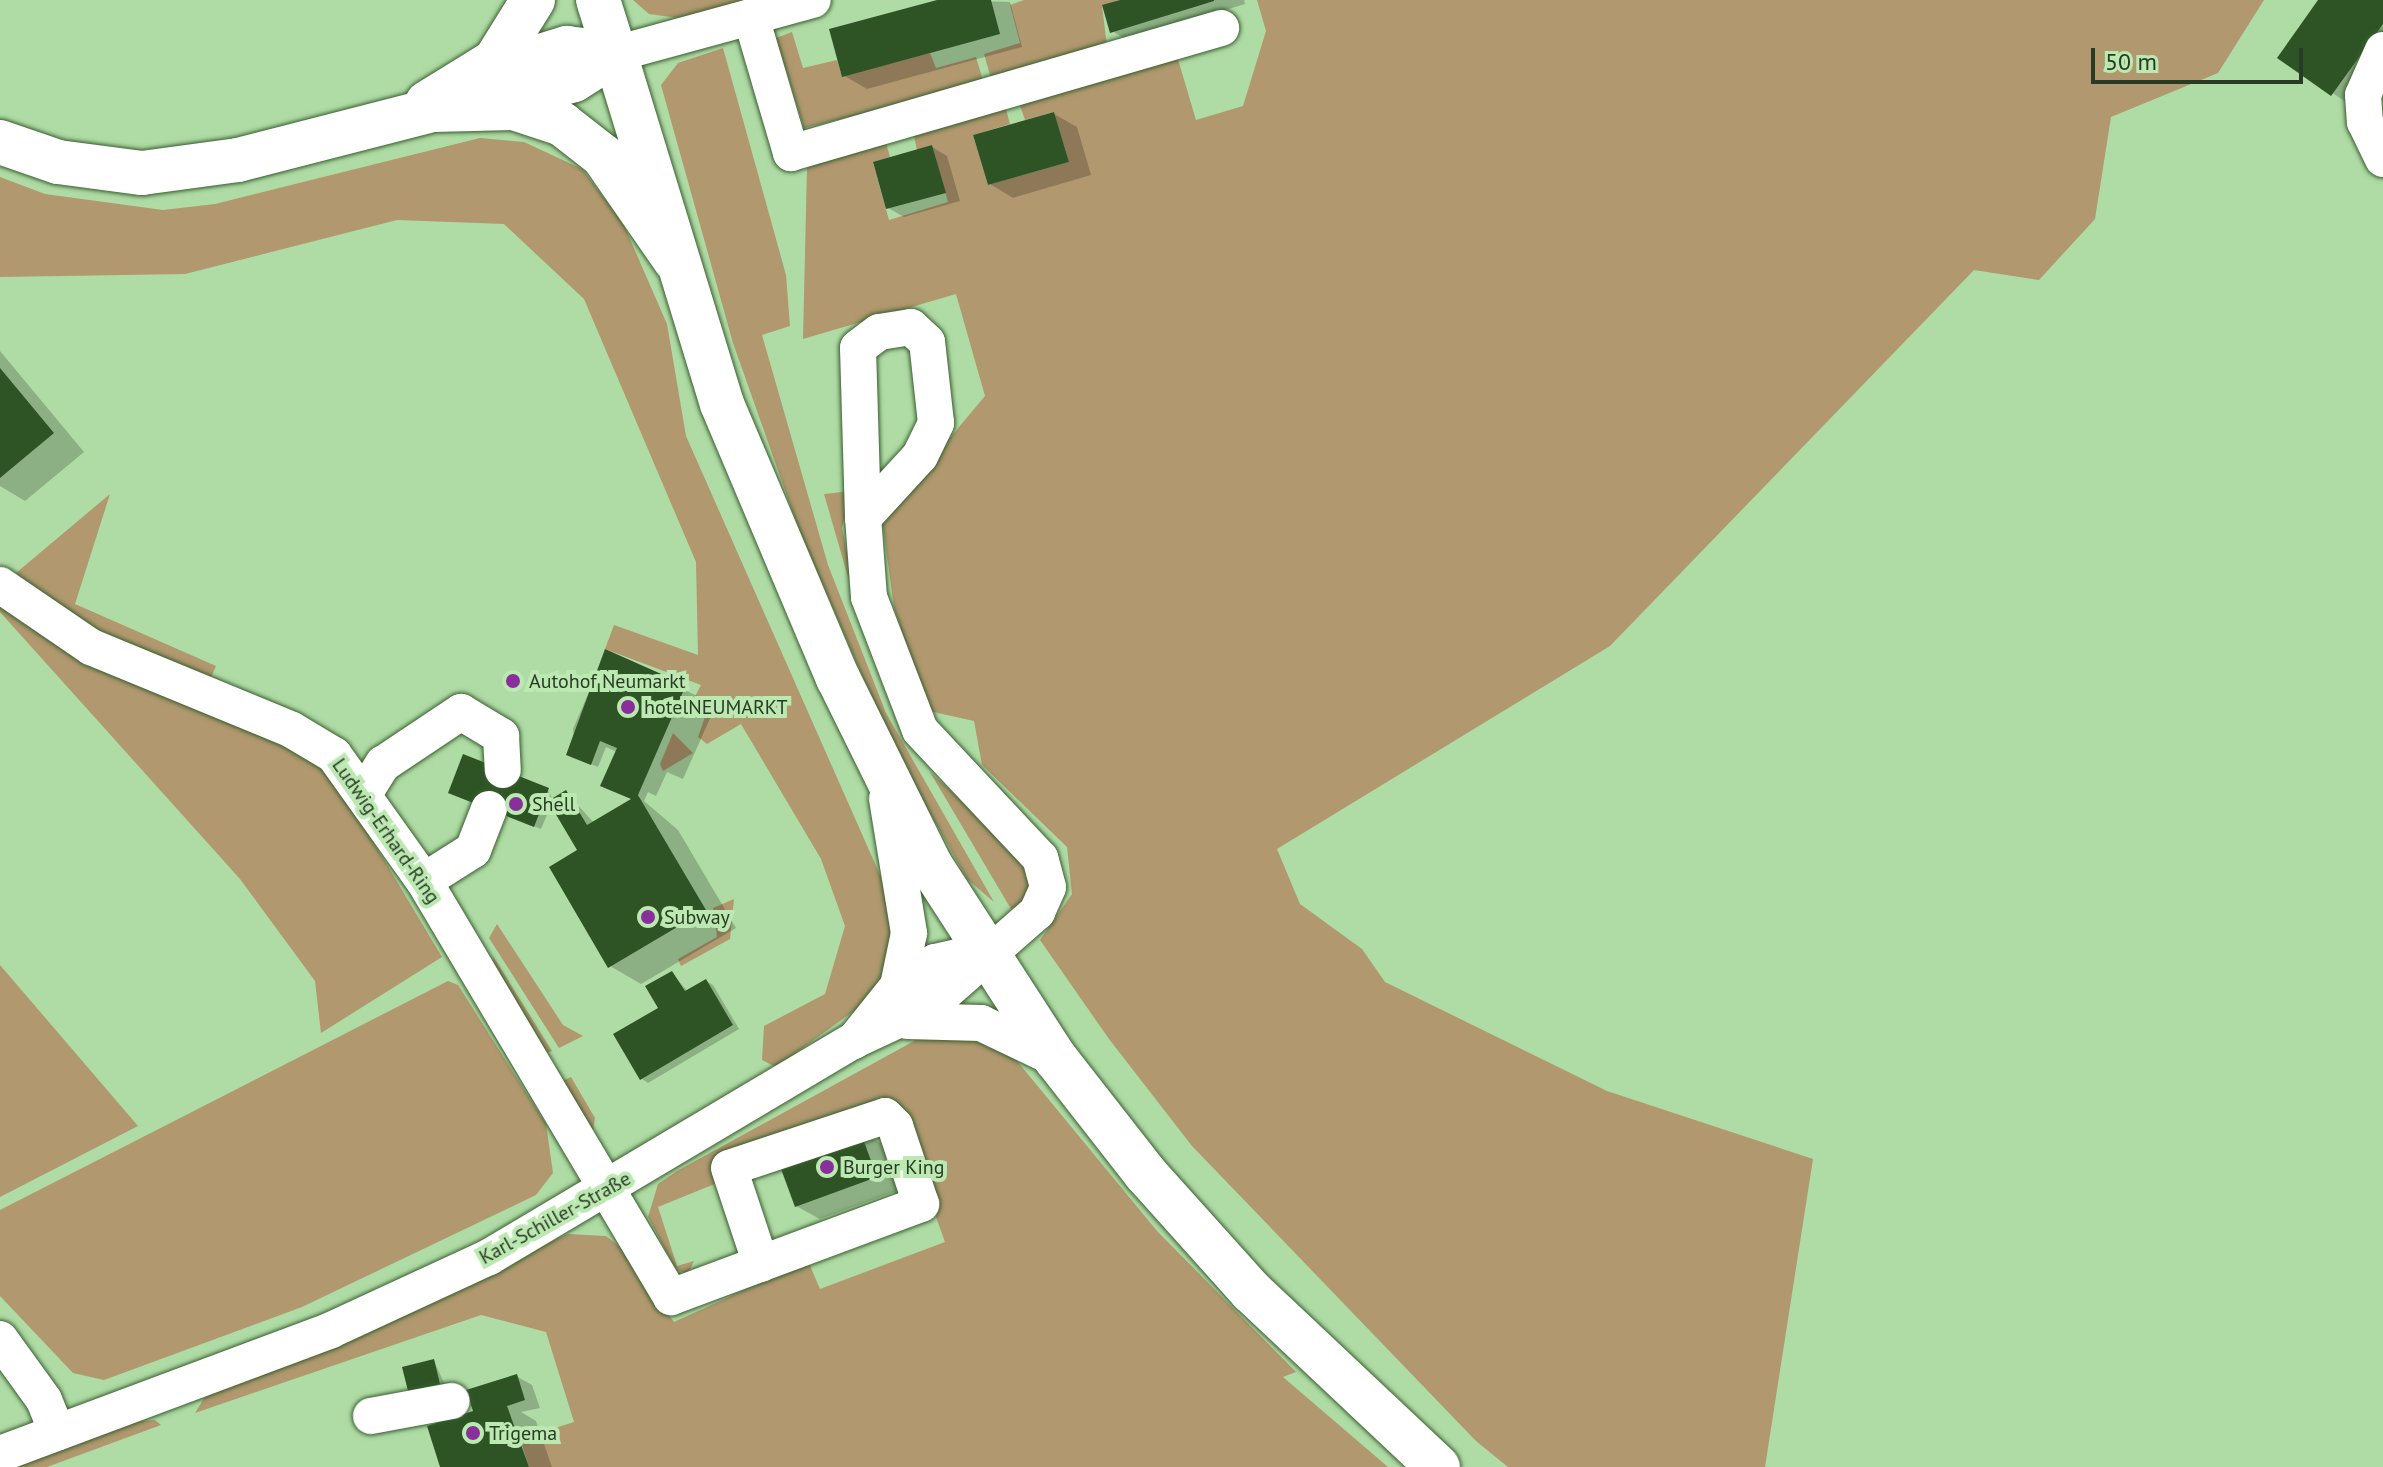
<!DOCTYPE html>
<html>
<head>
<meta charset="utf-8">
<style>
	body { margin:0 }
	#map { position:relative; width:2383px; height:1467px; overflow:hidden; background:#afdba5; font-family:"PT Sans",sans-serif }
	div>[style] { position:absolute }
	.green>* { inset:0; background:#b1986f }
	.shadow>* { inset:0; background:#0003 }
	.building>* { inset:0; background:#2e5425 }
	.roads { filter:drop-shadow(0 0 2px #385e2e) drop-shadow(0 0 2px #385e2e) }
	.minor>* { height:36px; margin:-18px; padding:0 18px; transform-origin:18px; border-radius:18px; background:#fff }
	.major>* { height:44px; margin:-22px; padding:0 22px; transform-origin:22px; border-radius:22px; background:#fff }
	.highway>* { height:44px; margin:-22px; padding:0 22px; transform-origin:22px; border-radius:22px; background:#fff }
	.dots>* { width:22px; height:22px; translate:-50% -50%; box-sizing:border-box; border:4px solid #bce8b1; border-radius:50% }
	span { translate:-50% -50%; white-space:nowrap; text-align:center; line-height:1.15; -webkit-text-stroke:8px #bce8b1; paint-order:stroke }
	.poi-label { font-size:20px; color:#293b25 }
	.left { translate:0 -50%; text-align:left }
	.street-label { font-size:20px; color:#293b25 }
	.scale { position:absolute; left:2091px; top:48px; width:212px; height:36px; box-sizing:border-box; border:4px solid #293b25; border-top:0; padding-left:10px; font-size:24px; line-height:28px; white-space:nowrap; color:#293b25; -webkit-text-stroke:6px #bce8b1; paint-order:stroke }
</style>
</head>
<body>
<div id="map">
	<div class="green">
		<div style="clip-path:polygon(633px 0,749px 0,678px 18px,649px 14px)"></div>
		<div style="clip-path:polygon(1024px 0,1120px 0,1102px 6px,1107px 46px,992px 82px,984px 54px,1020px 43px,1010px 5px)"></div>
		<div style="clip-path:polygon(1257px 0,2264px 0,2218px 73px,2111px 117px,2095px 219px,2039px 280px,1974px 270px,1610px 646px,1277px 849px,1300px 904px,1362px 949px,1385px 982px,1607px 1091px,1813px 1159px,1765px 1467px,1508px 1467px,1476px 1441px,1192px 1146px,1109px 1039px,1040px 940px,1072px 894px,1067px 847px,982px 765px,974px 721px,929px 711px,894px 608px,882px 519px,985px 396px,956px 294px,803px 339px,807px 168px,884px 136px,890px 157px,873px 163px,889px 220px,948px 202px,932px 145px,917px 150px,912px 127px,1004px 102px,1010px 124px,973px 135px,988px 185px,1069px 162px,1054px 112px,1025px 120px,1018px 100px,1177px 56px,1196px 120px,1243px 106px,1266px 31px)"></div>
		<div style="clip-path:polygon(792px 32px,803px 68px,837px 60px,842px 76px,930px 53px,936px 68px,976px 57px,984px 84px,804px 128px,776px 38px)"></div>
		<div style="clip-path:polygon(723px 48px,786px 275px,790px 326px,762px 335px,828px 565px,886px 713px,994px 902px,967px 879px,893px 747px,798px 527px,733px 343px,661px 85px,678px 63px)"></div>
		<div style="clip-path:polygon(480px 138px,524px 142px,582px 169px,623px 223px,667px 324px,686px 436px,888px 893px,894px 929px,889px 965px,865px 1003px,776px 1067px,762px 1060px,764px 1026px,825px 994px,845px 926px,821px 859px,741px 724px,707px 744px,698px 737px,706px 714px,690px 706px,701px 685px,605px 649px,614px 625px,698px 655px,696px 562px,584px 299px,504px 224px,397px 220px,185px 274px,0 277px,0 177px,45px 194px,163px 210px,215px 204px)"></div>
		<div style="clip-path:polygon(851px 491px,842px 528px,861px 622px,824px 494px)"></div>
		<div style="clip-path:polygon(110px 494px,75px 604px,216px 666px,211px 677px,203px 680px,52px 607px,16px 573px)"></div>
		<div style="clip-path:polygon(0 600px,61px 647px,296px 752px,335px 778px,442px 957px,321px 1033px,315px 981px,240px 879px,0 612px)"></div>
		<div style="clip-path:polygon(673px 733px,693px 753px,663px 771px,660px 764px)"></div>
		<div style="clip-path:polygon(930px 772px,1018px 852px,1034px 891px,1020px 906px,1011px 909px)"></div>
		<div style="clip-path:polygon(734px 899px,730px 939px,681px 966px,678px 959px,717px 937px,713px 908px)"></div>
		<div style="clip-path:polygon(497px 924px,563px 1025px,583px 1036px,559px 1048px,489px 938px)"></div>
		<div style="clip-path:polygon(493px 956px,552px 1051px,545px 1054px,496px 976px)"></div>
		<div style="clip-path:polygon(0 965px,138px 1126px,0 1197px)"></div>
		<div style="clip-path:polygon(448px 981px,458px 985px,546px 1124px,553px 1173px,536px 1195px,302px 1307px,104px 1380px,73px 1373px,0 1296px,0 1210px)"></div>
		<div style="clip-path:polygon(925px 1035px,974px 1036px,1013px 1056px,1157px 1231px,1296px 1372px,1283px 1377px,1388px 1467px,529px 1467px,520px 1439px,574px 1422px,546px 1332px,481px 1315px,195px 1413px,206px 1395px,568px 1234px,606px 1236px,620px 1247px,674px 1322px,808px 1261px,820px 1289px,945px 1242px,899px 1114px,883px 1101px,831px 1116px,722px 1181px,658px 1207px,677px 1266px,694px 1261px,688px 1274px,676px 1270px,648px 1217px,658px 1184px,677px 1171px)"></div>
		<div style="clip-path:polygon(571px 1077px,595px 1118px,593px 1130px,562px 1081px)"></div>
		<div style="clip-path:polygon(155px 1420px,161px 1425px,47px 1467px,9px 1467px,130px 1422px)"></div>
	</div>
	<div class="shadow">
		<div style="clip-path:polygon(945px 0,1010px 2px,1022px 47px,867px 89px,843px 75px)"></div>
		<div style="clip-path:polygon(1127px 0,1244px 0,1245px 4px,1127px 40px,1112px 31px)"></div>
		<div style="clip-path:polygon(2321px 0,2383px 0,2383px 70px,2355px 108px,2280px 58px)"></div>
		<div style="clip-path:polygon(1054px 114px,1077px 127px,1091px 175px,1013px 198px,990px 184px)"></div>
		<div style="clip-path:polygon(932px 147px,947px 156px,960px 201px,904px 217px,888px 208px)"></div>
		<div style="clip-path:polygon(0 351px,84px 452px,25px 501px,0 486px)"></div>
		<div style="clip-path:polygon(606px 652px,716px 705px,683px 779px,667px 772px,656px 796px,648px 792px,644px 801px,678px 830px,736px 928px,641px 984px,610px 966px,581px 850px,552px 803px,541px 829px,457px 796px,464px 757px,548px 790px,553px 800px,566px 792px,594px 823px,640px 796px,609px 789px,617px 752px,606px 747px,598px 767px,576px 758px,573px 729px)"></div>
		<div style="clip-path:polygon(672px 973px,688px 992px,706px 981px,713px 985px,739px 1029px,648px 1083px,641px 1078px)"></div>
		<div style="clip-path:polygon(859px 1130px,882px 1144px,899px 1190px,820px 1219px,796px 1206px)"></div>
		<div style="clip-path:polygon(434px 1361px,446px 1387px,410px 1390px)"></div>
		<div style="clip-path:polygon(516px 1376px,532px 1385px,540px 1408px,521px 1412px,536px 1421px,552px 1467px,442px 1467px,478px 1412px)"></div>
	</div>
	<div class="building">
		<div style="clip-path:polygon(937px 0,991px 0,1000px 34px,842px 77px,829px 29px)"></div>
		<div style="clip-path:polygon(1120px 0,1214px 0,1214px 1px,1110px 33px,1102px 5px)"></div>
		<div style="clip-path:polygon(2318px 0,2383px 0,2383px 24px,2331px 96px,2277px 58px)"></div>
		<div style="clip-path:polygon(1054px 112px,1069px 162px,988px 185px,973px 135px)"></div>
		<div style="clip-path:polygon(932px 145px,946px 193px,886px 209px,873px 162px)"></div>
		<div style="clip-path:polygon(0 368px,54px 433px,0 478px)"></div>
		<div style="clip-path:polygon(605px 649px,686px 685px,638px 795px,706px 910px,608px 968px,549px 867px,577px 850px,548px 801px,566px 790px,587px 825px,631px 799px,600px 786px,617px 748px,600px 741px,591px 765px,566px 755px)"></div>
		<div style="clip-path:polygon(463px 754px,549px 788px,534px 827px,448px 793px)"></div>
		<div style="clip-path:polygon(672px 971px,685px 991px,706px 979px,733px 1025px,640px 1080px,613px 1034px,658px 1008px,645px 986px)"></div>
		<div style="clip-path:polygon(859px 1128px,877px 1177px,795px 1207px,777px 1158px)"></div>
		<div style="clip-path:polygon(434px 1359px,440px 1384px,408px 1391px,402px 1367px)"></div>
		<div style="clip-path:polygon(517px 1374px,525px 1400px,507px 1406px,529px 1467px,440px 1467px,427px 1426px,473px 1411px,466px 1390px)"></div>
	</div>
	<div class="roads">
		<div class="minor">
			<div style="left:751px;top:17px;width:142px;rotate:73.6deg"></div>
			<div style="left:791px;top:153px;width:448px;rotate:-16.2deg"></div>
			<div style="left:2383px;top:50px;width:49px;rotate:114deg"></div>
			<div style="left:2363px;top:95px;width:27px;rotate:86deg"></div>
			<div style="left:2365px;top:122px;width:41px;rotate:64.1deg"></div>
			<div style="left:615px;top:54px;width:205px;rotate:-15.3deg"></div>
			<div style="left:0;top:585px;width:110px;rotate:34.3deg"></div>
			<div style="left:91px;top:647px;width:217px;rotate:22.4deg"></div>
			<div style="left:292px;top:730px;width:49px;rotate:30.8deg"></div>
			<div style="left:334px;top:755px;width:155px;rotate:54.5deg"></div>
			<div style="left:424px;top:881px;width:484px;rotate:59.3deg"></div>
			<div style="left:671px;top:1297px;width:267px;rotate:-20.4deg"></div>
			<div style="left:921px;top:1204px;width:82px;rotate:-108.4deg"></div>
			<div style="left:895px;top:1126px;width:14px;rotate:-135deg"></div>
			<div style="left:885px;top:1116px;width:164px;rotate:161.6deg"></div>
			<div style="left:729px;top:1168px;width:101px;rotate:71.6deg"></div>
			<div style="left:364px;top:794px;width:36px;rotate:-58deg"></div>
			<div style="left:383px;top:764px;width:94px;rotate:-33.7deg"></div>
			<div style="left:461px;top:712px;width:47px;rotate:31deg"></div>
			<div style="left:501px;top:736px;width:34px;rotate:87deg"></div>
			<div style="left:424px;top:881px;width:58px;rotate:-32.3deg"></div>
			<div style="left:473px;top:850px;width:44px;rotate:-68.7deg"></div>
			<div style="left:898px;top:986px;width:44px;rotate:-33deg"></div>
			<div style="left:935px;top:962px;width:50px;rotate:-12.7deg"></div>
			<div style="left:907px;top:1021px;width:74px;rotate:1.5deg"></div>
			<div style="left:981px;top:1023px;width:83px;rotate:25.6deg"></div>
			<div style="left:854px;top:1041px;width:70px;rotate:-51.3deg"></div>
			<div style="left:898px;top:986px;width:54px;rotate:-78.3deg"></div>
			<div style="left:909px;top:933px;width:136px;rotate:-99.3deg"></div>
			<div style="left:0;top:1339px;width:75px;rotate:54.2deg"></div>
			<div style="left:44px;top:1400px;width:35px;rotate:68deg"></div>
			<div style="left:371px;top:1416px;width:82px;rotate:-10.5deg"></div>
			<div style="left:0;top:1454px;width:353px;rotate:-20.5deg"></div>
			<div style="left:331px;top:1330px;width:174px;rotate:-24.8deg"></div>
			<div style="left:489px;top:1257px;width:423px;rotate:-30.7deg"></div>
			<div style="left:853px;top:1041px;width:87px;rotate:-25.1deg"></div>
			<div style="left:932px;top:1004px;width:140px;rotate:-41.2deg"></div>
			<div style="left:1037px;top:912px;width:27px;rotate:-66deg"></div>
			<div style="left:1048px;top:887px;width:30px;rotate:-105deg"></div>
			<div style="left:1040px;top:858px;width:175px;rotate:-133.2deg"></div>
			<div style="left:920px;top:730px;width:142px;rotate:-111deg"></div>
			<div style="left:869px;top:597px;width:79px;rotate:-94.3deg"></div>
			<div style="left:863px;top:518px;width:84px;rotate:-47.4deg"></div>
			<div style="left:920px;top:456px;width:37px;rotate:-64deg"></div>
			<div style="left:936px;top:423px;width:81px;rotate:-96.3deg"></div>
			<div style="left:927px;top:342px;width:22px;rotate:-137deg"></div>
			<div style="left:911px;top:327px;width:32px;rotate:171deg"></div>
			<div style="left:879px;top:332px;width:26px;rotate:143deg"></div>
			<div style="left:858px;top:348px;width:170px;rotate:88.3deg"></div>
		</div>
		<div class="major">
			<div style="left:615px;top:54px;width:366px;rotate:73deg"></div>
			<div style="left:722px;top:404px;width:298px;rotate:67.1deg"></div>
			<div style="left:838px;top:678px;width:210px;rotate:63.7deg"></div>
			<div style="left:931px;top:866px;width:230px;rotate:57.1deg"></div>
			<div style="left:1056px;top:1059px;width:145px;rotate:52deg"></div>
			<div style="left:1145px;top:1173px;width:159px;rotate:48.1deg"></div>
			<div style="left:1251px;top:1291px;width:257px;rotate:43.3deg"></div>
		</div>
		<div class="highway">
			<div style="left:598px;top:0;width:57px;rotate:72.5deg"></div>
			<div style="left:486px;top:73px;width:85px;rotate:-17.2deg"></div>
			<div style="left:567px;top:48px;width:48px;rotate:7.1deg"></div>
			<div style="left:427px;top:103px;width:80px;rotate:-31.7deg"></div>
			<div style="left:495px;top:61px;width:72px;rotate:-58.1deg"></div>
			<div style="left:492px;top:104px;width:85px;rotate:-16.3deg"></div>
			<div style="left:574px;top:80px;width:49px;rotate:-32.4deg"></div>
			<div style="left:0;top:142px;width:61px;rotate:19deg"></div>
			<div style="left:58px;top:162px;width:85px;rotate:7.5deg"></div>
			<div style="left:142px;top:173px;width:97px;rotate:-7.7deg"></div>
			<div style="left:238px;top:160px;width:201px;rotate:-14.4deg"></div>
			<div style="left:433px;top:110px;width:81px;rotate:-1.4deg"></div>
			<div style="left:514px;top:108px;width:51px;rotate:18.4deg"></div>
			<div style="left:562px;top:124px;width:52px;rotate:38deg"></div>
			<div style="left:603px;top:156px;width:126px;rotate:55.3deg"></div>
		</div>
	</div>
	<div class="dots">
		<div style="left:513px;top:681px;background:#882f9c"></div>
		<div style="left:628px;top:707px;background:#882f9c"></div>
		<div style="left:516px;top:804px;background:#882f9c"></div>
		<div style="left:648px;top:917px;background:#882f9c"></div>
		<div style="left:827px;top:1167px;background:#882f9c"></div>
		<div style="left:473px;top:1433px;background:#882f9c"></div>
	</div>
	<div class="poi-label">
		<span class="left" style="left:529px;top:681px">Autohof Neumarkt</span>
		<span class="left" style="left:644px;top:707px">hotelNEUMARKT</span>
		<span class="left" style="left:532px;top:804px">Shell</span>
		<span class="left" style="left:664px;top:917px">Subway</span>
		<span class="left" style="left:843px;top:1167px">Burger King</span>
		<span class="left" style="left:489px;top:1433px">Trigema</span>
	</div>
	<div class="street-label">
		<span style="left:386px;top:831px;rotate:55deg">Ludwig-Erhard-Ring</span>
		<span style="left:555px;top:1218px;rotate:-29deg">Karl-Schiller-Straße</span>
	</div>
	<div class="scale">50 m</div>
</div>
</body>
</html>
